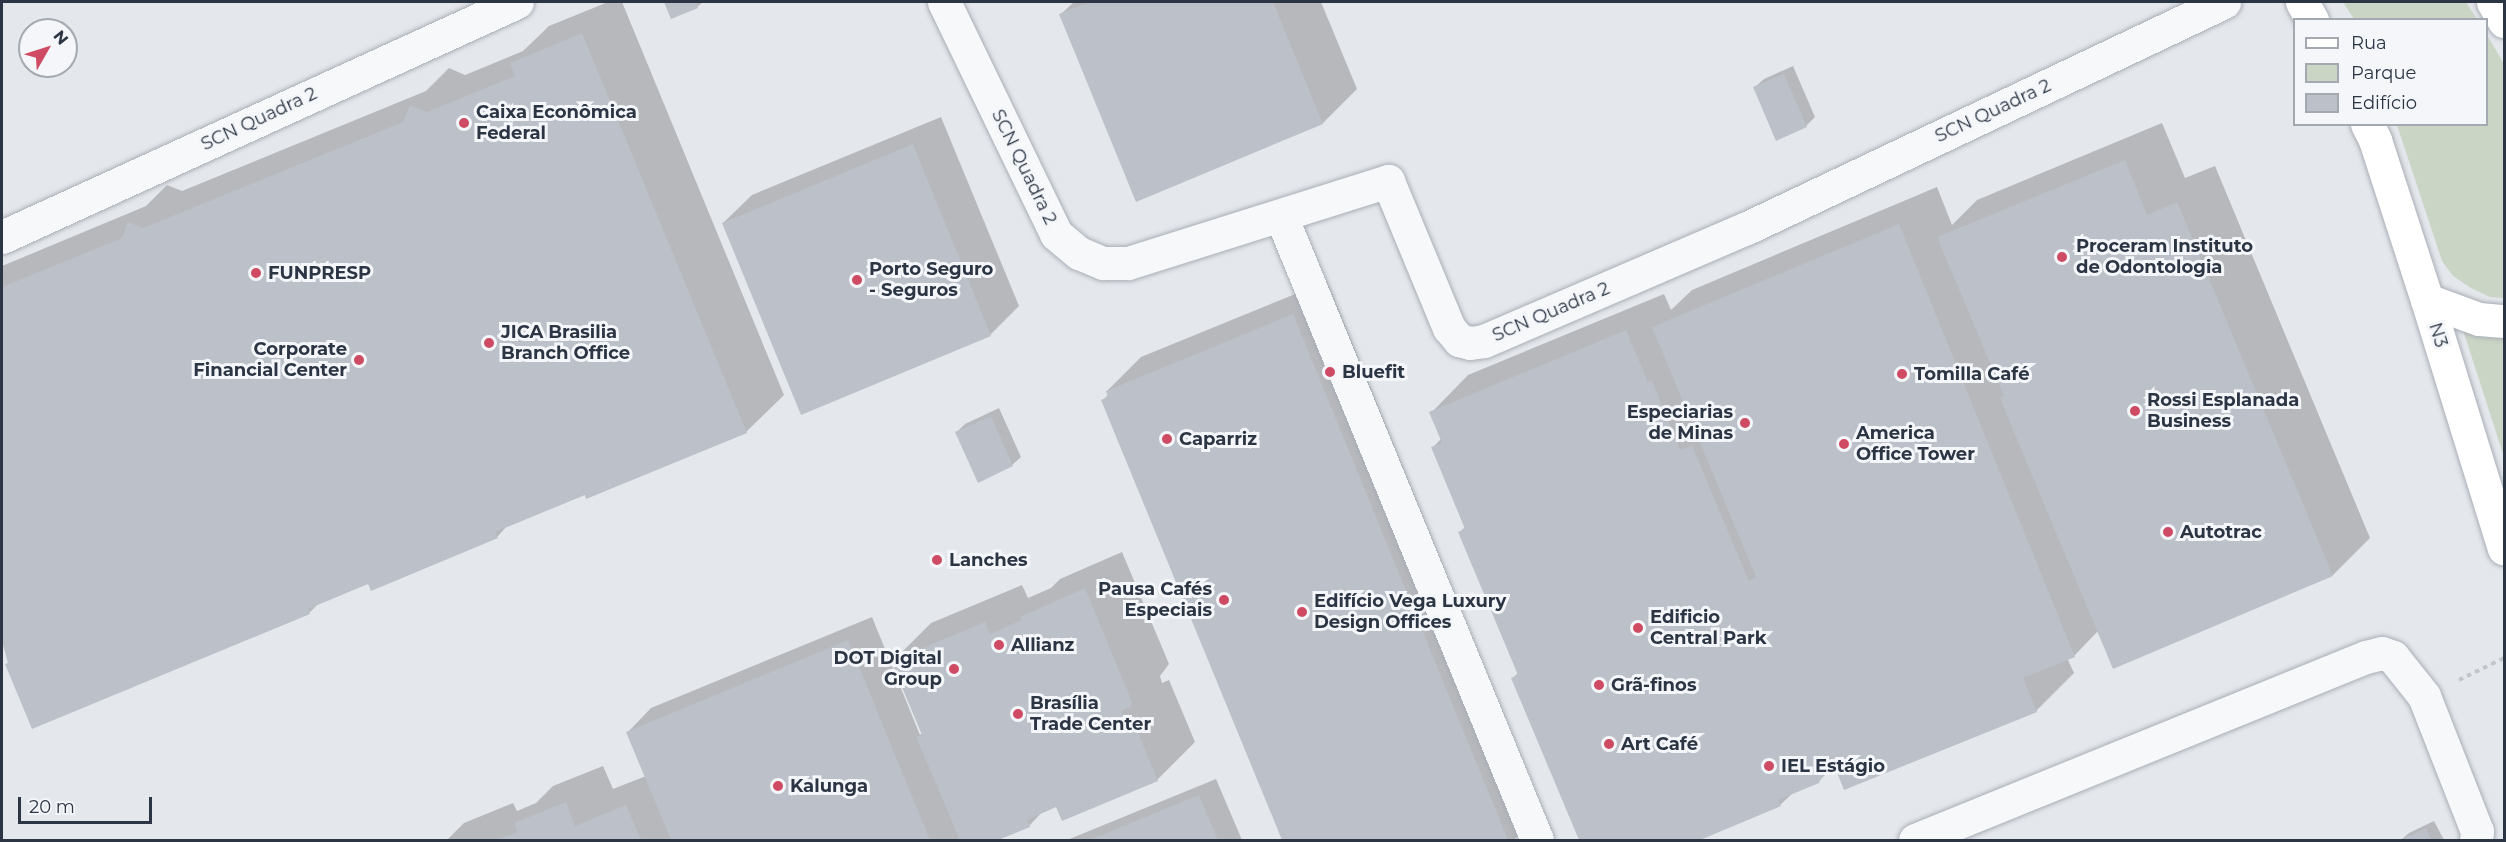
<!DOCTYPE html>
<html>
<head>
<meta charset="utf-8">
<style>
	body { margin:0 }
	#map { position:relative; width:2506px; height:842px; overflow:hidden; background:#e4e7ec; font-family:Montserrat,sans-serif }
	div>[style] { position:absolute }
	.green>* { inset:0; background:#cad5c5 }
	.shadow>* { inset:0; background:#0003 }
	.building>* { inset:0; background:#bbc0c9 }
	.path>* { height:4px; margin-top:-2px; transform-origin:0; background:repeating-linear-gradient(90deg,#c2c5cb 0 4.5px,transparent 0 9px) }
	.roads { filter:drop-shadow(0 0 2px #a9aeb6) drop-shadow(0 0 2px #a9aeb6) }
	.minor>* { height:33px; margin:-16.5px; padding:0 16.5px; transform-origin:16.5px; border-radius:16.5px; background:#f7f8fa }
	.major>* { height:33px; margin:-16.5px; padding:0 16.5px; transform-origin:16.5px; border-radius:16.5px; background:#fff }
	.dots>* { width:16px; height:16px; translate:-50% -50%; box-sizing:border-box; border:3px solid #f4f6f9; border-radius:50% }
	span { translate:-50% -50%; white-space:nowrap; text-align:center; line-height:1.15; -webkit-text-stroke:6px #f4f6f9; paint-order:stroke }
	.street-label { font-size:18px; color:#2b3544 }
	.poi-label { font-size:18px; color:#2b3544; font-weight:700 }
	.left { translate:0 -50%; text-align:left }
	.right { translate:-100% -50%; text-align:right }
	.frame { position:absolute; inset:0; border:3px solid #2b3544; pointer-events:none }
	.legend { position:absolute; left:2293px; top:18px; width:195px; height:108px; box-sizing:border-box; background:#f4f6f9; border:2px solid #a4a9b1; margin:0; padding:8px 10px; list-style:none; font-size:18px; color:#2b3544 }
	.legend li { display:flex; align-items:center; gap:12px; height:30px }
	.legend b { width:30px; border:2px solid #a4a9b1 }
	.north { position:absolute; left:18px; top:18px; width:60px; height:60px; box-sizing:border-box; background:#f4f6f9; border:2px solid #a4a9b1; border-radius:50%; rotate:51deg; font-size:16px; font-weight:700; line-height:24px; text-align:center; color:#2b3544 }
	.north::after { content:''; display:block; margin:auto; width:21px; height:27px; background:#cf4b64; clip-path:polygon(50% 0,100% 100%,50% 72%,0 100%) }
	.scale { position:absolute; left:18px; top:797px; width:134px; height:27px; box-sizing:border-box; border:3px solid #2b3544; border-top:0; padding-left:8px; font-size:18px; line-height:21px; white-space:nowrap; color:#2b3544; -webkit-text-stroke:4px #f4f6f9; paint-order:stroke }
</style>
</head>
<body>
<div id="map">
	<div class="green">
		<div style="clip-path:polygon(2343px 2px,2466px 2px,2477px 19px,2354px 19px)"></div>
		<div style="clip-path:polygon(2487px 35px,2504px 64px,2504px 298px,2490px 297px,2471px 288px,2453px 276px,2442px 261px,2397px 125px,2486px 124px)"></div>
		<div style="clip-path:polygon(2461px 324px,2504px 334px,2504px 457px)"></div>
	</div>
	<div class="shadow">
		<div style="clip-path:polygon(608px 2px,622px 2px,784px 395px,746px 432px,509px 524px,497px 537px,372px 589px,369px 582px,319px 603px,309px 613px,9px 662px,2px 636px,2px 266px,146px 206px,167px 185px,182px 191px,426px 91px,449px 68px,465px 75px,523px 51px,549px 26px)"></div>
		<div style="clip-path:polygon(666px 2px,703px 2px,697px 7px,672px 17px)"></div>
		<div style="clip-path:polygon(1074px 2px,1321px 2px,1357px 89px,1323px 123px,1061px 14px)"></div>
		<div style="clip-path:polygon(1793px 66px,1815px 117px,1806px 126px,1755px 87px,1764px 79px)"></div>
		<div style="clip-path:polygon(941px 117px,1019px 306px,990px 335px,723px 223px,752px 195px)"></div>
		<div style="clip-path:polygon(2162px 123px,2185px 178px,2215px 166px,2370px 538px,2333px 575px,2098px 631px,2074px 656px,2067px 658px,2074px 673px,2036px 711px,1836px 764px,1818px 782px,1794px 792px,1780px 805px,1696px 840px,1580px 840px,1513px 678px,1518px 673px,1460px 532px,1465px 527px,1432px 448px,1442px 438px,1431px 413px,1468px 375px,1664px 294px,1671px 310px,1692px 290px,1937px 187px,1952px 225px,1977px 200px)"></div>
		<div style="clip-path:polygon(1327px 281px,1543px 811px,1514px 840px,1284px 840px,1103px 400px,1109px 394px,1107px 391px,1141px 357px)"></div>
		<div style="clip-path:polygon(999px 408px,1021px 457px,1012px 465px,956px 433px,965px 424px)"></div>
		<div style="clip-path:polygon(1122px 552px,1169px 664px,1160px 676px,1162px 683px,1169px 680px,1195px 742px,1157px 780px,1057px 805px,1043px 811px,1029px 826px,994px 840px,447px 840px,464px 823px,513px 803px,517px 811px,536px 803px,553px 786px,603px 766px,613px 789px,646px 776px,628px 732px,651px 708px,872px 617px,920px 735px,923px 732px,893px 661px,931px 623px,1022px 585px,1028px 598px,1051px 588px,1060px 579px)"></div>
		<div style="clip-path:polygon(1216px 779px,1242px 840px,1067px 840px)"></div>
		<div style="clip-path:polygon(2434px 821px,2444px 840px,2401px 840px,2409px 833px)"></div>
	</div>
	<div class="building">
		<div style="clip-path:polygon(664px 2px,696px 2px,698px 8px,671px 19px)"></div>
		<div style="clip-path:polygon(1090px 2px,1273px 2px,1323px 124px,1136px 202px,1059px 14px)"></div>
		<div style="clip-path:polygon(582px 33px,747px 433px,586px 499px,585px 495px,495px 532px,498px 538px,371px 591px,368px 584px,308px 609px,310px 614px,32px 729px,5px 664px,8px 663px,2px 641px,2px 287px,122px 238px,128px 222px,143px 228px,403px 122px,410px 105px,427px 112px,515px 76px,510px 63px)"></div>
		<div style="clip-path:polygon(1784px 74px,1807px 127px,1776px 141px,1753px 87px)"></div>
		<div style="clip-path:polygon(913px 144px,991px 336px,801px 415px,722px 223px)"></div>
		<div style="clip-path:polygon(2125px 160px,2147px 215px,2177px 202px,2333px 576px,2113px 669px,2011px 425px,2000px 397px,2004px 396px,1937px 237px)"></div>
		<div style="clip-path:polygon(1899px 224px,2075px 657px,2023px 678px,2037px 712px,1844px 790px,1831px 757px,1819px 783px,1778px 800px,1781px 806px,1700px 840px,1579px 840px,1511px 678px,1518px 675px,1458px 532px,1465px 529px,1431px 447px,1442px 443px,1429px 412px,1626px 330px,1648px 382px,1652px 381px,1680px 450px,1692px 446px,1749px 581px,1756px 577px,1652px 327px)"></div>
		<div style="clip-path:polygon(1293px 314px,1508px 840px,1282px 840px,1101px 400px,1108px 397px,1106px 391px)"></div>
		<div style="clip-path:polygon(991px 416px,1013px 466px,978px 483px,955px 432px)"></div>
		<div style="clip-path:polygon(1085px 588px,1132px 702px,1131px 707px,1121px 711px,1124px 719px,1131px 716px,1158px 781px,1062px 821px,1056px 807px,1027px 820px,1030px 827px,998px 840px,960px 840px,916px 737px,922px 735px,891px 661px,985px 622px,990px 634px,1022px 620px,1020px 617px)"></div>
		<div style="clip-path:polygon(848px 640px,930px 840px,671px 840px,626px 732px)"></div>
		<div style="clip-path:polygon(1199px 795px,1218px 840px,1089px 840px)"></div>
		<div style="clip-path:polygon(566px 802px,575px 826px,626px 805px,641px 840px,496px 840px,517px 832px,514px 823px)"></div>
		<div style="clip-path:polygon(2426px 828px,2431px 840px,2400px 840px)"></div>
	</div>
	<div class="path">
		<div style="left:2459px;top:680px;width:50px;rotate:-26.1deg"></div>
	</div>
	<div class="roads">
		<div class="minor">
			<div style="left:944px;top:2px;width:258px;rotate:64.2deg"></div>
			<div style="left:1056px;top:234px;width:30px;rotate:40deg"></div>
			<div style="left:1079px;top:253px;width:26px;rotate:23deg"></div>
			<div style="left:1103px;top:263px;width:25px"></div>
			<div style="left:1128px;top:263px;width:273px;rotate:-17.5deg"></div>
			<div style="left:1388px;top:181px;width:159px;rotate:67.5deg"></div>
			<div style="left:1449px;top:328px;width:16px;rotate:50deg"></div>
			<div style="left:1459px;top:340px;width:11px;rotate:15deg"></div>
			<div style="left:1470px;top:343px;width:14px;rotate:-8deg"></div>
			<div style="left:1484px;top:341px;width:286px;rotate:-23.3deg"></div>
			<div style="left:1747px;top:228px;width:528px;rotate:-25.35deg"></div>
			<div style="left:1281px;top:216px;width:674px;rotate:67.69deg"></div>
			<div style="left:2px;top:237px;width:566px;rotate:-24.53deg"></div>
			<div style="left:1915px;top:840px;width:487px;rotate:-22.1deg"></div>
			<div style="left:2366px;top:657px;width:16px;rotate:-14deg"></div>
			<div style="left:2382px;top:653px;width:12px;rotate:20deg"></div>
			<div style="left:2393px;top:657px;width:50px;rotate:51.5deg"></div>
			<div style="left:2424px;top:696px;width:145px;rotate:68.6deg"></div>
			<div style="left:2477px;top:831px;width:9px;rotate:96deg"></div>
		</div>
		<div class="major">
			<div style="left:2302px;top:2px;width:21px;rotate:61deg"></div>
			<div style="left:2493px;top:2px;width:22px;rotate:60deg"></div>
			<div style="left:2367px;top:124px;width:18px;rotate:63deg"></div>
			<div style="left:2375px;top:140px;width:168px;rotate:72deg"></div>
			<div style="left:2427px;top:300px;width:260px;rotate:72.8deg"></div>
			<div style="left:2427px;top:300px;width:55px;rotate:20.1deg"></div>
			<div style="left:2479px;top:319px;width:25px;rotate:5deg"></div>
		</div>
	</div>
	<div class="dots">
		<div style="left:464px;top:123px;background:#cf4b64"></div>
		<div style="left:2062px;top:257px;background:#cf4b64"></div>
		<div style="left:256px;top:273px;background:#cf4b64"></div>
		<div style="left:857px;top:280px;background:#cf4b64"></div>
		<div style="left:489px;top:343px;background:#cf4b64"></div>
		<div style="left:359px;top:360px;background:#cf4b64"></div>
		<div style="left:1330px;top:372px;background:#cf4b64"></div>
		<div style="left:1902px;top:374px;background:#cf4b64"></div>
		<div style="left:2135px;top:411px;background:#cf4b64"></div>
		<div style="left:1745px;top:423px;background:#cf4b64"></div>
		<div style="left:1167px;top:439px;background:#cf4b64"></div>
		<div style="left:1844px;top:444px;background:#cf4b64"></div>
		<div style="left:2168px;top:532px;background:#cf4b64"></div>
		<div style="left:937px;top:560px;background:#cf4b64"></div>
		<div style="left:1224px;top:600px;background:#cf4b64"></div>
		<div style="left:1302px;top:612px;background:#cf4b64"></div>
		<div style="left:1638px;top:628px;background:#cf4b64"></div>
		<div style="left:999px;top:645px;background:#cf4b64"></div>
		<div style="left:954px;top:669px;background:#cf4b64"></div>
		<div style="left:1599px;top:685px;background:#cf4b64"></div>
		<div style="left:1018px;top:714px;background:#cf4b64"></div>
		<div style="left:1609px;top:744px;background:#cf4b64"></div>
		<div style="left:1769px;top:766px;background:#cf4b64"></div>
		<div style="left:778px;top:786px;background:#cf4b64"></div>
	</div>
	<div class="street-label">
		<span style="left:1993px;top:111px;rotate:-25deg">SCN Quadra 2</span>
		<span style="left:259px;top:119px;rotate:-25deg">SCN Quadra 2</span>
		<span style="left:1024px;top:167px;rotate:64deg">SCN Quadra 2</span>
		<span style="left:1551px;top:312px;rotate:-23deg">SCN Quadra 2</span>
		<span style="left:2438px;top:335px;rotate:73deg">N3</span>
	</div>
	<div class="poi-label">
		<span class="left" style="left:476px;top:123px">Caixa Econômica<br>Federal</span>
		<span class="left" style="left:2076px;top:257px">Proceram Instituto<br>de Odontologia</span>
		<span class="left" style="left:869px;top:280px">Porto Seguro<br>- Seguros</span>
		<span class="left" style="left:268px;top:273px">FUNPRESP</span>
		<span class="left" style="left:501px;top:343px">JICA Brasilia<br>Branch Office</span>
		<span class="right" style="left:347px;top:360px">Corporate<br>Financial Center</span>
		<span class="left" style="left:1342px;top:372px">Bluefit</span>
		<span class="left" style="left:1914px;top:374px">Tomilla Café</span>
		<span class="left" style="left:2147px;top:411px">Rossi Esplanada<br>Business</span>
		<span class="right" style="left:1733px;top:423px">Especiarias<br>de Minas</span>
		<span class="left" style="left:1856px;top:444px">America<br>Office Tower</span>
		<span class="left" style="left:1179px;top:439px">Caparriz</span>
		<span class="left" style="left:2180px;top:532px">Autotrac</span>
		<span class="left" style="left:949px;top:560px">Lanches</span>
		<span class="right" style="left:1212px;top:600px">Pausa Cafés<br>Especiais</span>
		<span class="left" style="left:1314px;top:612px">Edifício Vega Luxury<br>Design Offices</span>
		<span class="left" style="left:1650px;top:628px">Edificio<br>Central Park</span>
		<span class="left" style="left:1011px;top:645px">Allianz</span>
		<span class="right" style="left:942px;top:669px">DOT Digital<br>Group</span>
		<span class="left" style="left:1611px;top:685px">Grã-finos</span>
		<span class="left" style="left:1030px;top:714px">Brasília<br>Trade Center</span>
		<span class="left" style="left:1621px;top:744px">Art Café</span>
		<span class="left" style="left:1781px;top:766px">IEL Estágio</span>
		<span class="left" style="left:790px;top:786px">Kalunga</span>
	</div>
	<div class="frame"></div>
	<ul class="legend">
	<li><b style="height:8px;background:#fff"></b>Rua</li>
	<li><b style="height:16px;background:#cad5c5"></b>Parque</li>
	<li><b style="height:16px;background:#bbc0c9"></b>Edifício</li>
	</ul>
	<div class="north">N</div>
	<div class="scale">20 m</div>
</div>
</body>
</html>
